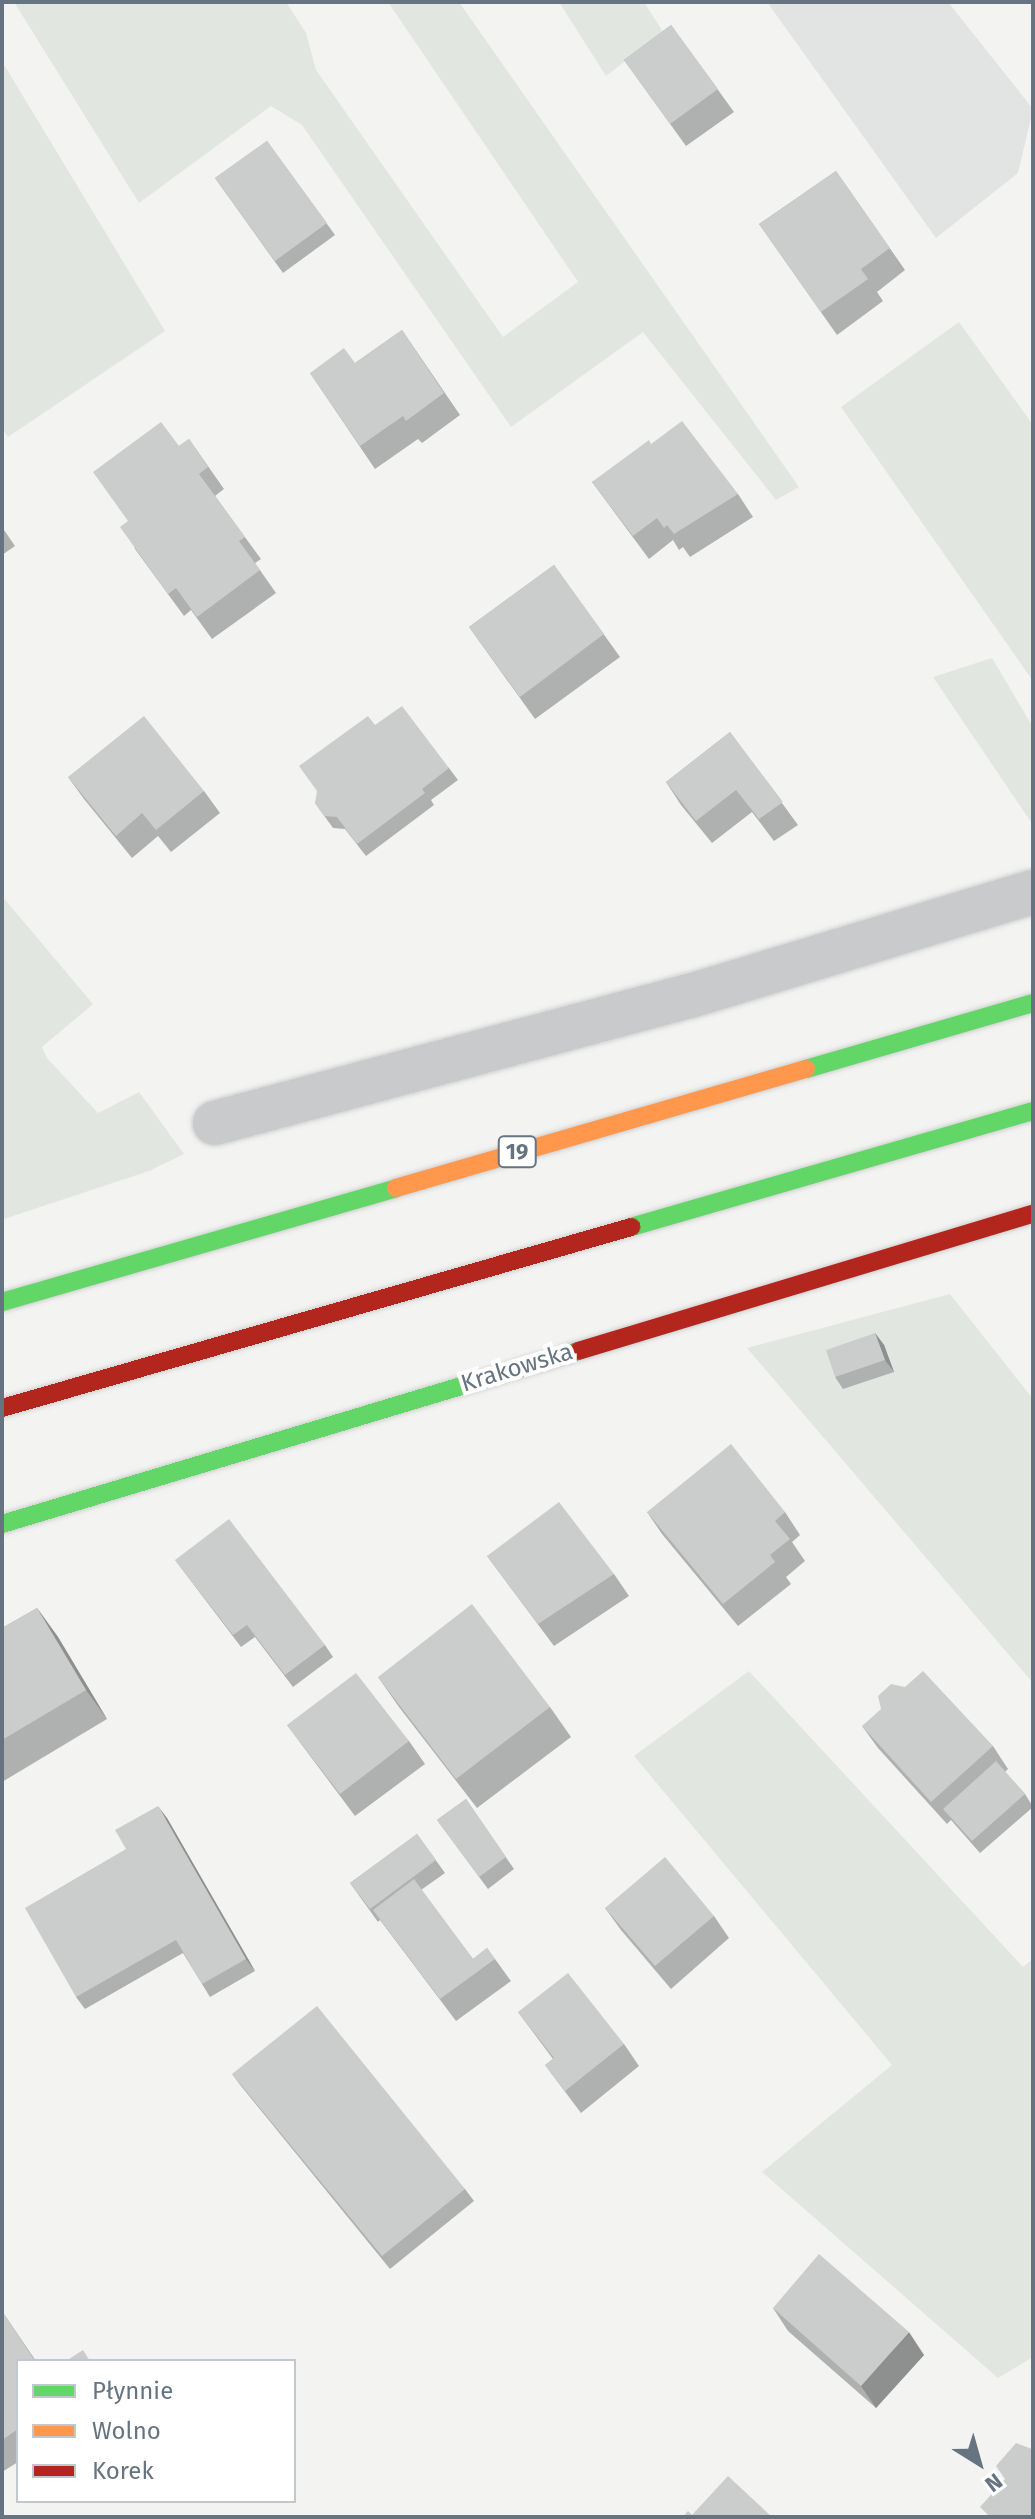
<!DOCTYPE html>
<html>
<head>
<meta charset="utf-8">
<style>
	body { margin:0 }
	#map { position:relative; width:1035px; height:2519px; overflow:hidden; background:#f3f3f2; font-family:"Fira Sans",sans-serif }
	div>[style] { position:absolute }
	.built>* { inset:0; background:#e2e3e3 }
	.green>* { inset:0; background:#e2e6e0 }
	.roads { filter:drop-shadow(0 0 2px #cfcfd0) drop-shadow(0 0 2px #cfcfd0) }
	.street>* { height:44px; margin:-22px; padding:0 22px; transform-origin:22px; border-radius:22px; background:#c8cacb }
	.fast>* { height:18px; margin:-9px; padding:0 9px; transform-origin:9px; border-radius:9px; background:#63d668 }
	.slow>* { height:18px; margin:-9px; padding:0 9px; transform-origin:9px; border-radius:9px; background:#ff974d }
	.jam>* { height:18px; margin:-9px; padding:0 9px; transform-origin:9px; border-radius:9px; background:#b3261e }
	.wall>* { inset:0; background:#afb0b0 }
	.shaded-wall>* { inset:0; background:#8e9090 }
	.building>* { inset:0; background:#cbcdcd }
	span { translate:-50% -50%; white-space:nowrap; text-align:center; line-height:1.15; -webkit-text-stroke:8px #fff; paint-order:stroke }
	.shield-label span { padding:2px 6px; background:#fff; border:2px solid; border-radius:6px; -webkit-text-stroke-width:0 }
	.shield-label { font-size:22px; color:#657480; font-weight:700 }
	.street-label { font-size:24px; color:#657480 }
	.frame { position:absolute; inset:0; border:4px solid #657480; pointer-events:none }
	.legend { position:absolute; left:16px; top:2359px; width:280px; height:144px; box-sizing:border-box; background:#fff; border:2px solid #c1c7cc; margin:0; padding:10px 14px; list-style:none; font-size:24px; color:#657480 }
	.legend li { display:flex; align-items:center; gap:16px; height:40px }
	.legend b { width:40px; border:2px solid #c1c7cc }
	.north { position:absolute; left:939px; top:2423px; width:80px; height:80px; -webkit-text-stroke:6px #fff; paint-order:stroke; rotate:143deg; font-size:22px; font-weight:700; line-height:32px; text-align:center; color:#657480 }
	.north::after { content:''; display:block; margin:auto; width:28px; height:36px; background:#657480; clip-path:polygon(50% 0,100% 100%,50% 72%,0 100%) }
</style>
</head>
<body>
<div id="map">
	<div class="built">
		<div style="clip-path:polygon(767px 2px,948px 2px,1033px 109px,1018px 173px,936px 238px)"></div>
	</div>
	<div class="green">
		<div style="clip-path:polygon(14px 2px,286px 2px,306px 33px,316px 70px,503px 337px,578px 282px,388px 2px,459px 2px,799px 487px,776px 500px,643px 332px,511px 427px,302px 125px,271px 106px,139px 203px)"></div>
		<div style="clip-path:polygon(559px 2px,644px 2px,663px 32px,606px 76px)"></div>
		<div style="clip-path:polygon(3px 63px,165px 331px,8px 437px,2px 428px)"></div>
		<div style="clip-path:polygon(959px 322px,1033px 425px,1033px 681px,841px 407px)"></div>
		<div style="clip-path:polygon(992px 658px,1033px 727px,1033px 825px,933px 677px)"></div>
		<div style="clip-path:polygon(2px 896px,93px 1004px,42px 1047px,47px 1058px,98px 1113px,139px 1092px,184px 1154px,149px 1171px,4px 1219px)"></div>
		<div style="clip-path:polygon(950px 1294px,1033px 1399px,1033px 1683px,747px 1348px)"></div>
		<div style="clip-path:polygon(749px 1671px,1023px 1967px,1033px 1959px,1033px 2357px,998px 2378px,762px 2172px,892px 2065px,634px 1756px)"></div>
	</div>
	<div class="roads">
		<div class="street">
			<div style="left:215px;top:1123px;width:492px;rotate:-15deg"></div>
			<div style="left:690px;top:996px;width:358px;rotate:-16.9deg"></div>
		</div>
		<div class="fast">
			<div style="left:806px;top:1069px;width:236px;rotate:-16.2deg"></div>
			<div style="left:631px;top:1227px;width:418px;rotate:-16.1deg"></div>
			<div style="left:2px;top:1302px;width:410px;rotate:-16.1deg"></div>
			<div style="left:2px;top:1524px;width:601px;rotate:-16.72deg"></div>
		</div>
		<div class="slow">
			<div style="left:396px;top:1188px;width:427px;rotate:-16.2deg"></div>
		</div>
		<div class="jam">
			<div style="left:578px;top:1351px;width:475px;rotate:-16.8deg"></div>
			<div style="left:2px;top:1408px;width:655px;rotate:-16.05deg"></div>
		</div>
	</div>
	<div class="wall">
		<div style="clip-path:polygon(671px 25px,734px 112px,686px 146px,624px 60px)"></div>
		<div style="clip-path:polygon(267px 141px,335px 235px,283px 273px,215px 178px)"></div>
		<div style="clip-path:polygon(836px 171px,905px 270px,877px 292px,883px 301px,837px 335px,759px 224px)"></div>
		<div style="clip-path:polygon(402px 330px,460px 415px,422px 443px,418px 439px,375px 469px,310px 373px,355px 363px)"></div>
		<div style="clip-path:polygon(189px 439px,224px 489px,215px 496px,261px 559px,255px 563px,276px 593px,212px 639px,191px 610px,184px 616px,135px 549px,128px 521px,179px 446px)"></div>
		<div style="clip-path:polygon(652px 444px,738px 494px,753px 517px,690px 557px,683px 547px,679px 550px,673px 540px,649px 559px,592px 482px)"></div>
		<div style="clip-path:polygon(2px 527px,15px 546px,2px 555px)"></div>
		<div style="clip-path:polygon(554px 565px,620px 657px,535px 719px,469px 627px)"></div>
		<div style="clip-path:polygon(375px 725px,449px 768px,458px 780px,431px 800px,434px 805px,366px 856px,345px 829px,333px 828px,315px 803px)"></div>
		<div style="clip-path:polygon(730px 732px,798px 825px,774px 841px,752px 812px,712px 843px,681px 805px,666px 782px)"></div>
		<div style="clip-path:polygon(68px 777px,204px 791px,220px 813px,171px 852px,158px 836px,132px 858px,84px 799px)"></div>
		<div style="clip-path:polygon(875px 1333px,884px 1345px,894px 1372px,843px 1389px,835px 1377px)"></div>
		<div style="clip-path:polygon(647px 1512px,785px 1512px,800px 1535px,792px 1542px,805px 1561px,786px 1577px,791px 1584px,738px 1626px,662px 1534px)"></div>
		<div style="clip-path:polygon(487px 1556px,614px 1574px,629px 1596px,554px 1646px)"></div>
		<div style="clip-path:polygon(175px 1560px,325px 1645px,333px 1657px,293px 1687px,255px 1637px,241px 1647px)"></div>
		<div style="clip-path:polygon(37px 1608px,58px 1637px,107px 1719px,2px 1782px,2px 1628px)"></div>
		<div style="clip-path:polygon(378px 1677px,550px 1707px,571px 1737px,477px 1808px,399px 1707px)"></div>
		<div style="clip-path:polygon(287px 1725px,409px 1741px,425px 1764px,355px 1816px)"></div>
		<div style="clip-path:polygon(862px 1726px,993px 1746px,1008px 1769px,1005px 1772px,1025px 1794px,1033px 1807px,980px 1853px,951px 1820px,947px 1824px,878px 1748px)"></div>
		<div style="clip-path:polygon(466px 1799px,514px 1869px,488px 1889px,437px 1820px)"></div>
		<div style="clip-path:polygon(167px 1818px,255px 1971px,210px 1997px,183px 1953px,85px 2009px,76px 1997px,126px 1849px)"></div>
		<div style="clip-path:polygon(417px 1834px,445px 1873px,421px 1890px,473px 1959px,487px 1948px,511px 1981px,456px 2021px,380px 1920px,378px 1922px,350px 1883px)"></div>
		<div style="clip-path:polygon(605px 1908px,714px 1916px,729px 1938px,671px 1989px,621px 1930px)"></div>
		<div style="clip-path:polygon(518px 2012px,624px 2044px,639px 2066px,581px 2113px,545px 2065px,553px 2059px)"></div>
		<div style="clip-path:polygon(232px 2074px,465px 2189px,474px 2201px,390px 2269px,241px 2086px)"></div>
		<div style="clip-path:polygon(773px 2308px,924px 2355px,876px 2408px,788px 2331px)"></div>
		<div style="clip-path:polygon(2px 2311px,36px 2361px,18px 2361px,18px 2462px,2px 2472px)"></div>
	</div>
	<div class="shaded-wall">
		<div style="clip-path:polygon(875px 1333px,884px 1345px,894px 1372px,885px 1360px)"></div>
		<div style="clip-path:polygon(37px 1608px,58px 1637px,107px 1719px,86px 1690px)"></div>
		<div style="clip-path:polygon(158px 1806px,167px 1818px,255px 1971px,246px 1959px)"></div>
		<div style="clip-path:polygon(909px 2332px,924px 2355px,876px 2408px,861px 2386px)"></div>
	</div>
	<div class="building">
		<div style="clip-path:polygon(671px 25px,718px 89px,670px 124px,624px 60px)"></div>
		<div style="clip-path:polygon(267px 141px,327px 223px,275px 261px,215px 178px)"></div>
		<div style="clip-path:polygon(836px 171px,890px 248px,861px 269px,868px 279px,821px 312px,759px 224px)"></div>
		<div style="clip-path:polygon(402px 330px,444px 393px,406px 421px,403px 416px,360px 446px,310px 373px,344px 348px,355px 363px)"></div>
		<div style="clip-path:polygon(682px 421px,738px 494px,674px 534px,667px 525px,664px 528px,657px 518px,633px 536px,592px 482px,649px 440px,651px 444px)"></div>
		<div style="clip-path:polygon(161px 422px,179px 446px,189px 439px,208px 467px,199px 474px,245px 537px,239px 541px,260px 570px,197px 617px,176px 588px,168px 594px,120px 527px,128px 521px,93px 472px)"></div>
		<div style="clip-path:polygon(554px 565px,604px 634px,520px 697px,469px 627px)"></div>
		<div style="clip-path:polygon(402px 706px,449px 768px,422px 789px,425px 793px,357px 844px,337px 817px,324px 816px,315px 803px,317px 791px,299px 766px,368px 716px,375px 725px)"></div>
		<div style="clip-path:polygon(144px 716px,204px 791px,156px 830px,142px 813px,116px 836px,68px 777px)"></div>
		<div style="clip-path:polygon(730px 732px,783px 802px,759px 819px,736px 790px,696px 821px,666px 782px)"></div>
		<div style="clip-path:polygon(875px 1333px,885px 1360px,835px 1377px,826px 1350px)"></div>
		<div style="clip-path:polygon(731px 1444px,785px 1512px,775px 1521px,790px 1539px,770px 1555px,775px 1562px,723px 1604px,647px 1512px)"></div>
		<div style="clip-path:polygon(559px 1502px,614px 1574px,538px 1624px,487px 1556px)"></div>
		<div style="clip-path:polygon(229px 1519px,325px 1645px,285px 1675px,247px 1625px,233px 1635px,175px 1560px)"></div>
		<div style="clip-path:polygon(472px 1604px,550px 1707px,456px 1779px,378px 1677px)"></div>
		<div style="clip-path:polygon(37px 1608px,86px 1690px,2px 1740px,2px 1628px)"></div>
		<div style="clip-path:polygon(923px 1671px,993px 1746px,931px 1802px,862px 1726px,881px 1709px,878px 1696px,891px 1684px,905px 1687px)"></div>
		<div style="clip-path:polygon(356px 1673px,409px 1741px,340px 1794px,287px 1725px)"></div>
		<div style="clip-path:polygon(996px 1761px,1025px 1794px,972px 1841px,943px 1809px)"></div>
		<div style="clip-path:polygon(466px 1799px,506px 1857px,479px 1877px,437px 1820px)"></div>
		<div style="clip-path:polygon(158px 1806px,246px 1959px,202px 1984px,176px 1940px,76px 1997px,25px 1908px,126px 1849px,115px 1830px)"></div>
		<div style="clip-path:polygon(417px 1834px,436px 1860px,370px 1909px,350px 1883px)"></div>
		<div style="clip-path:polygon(665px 1857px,714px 1916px,655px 1966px,605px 1908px)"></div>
		<div style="clip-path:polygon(414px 1879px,473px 1959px,487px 1948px,495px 1959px,440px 1999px,373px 1910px)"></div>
		<div style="clip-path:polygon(568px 1973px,624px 2044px,565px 2091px,545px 2065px,554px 2058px,518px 2012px)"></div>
		<div style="clip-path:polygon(317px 2006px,465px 2189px,382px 2256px,232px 2074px)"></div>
		<div style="clip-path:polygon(819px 2254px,909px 2332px,861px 2386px,773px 2308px)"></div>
		<div style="clip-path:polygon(2px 2311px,35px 2361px,18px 2361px,18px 2429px,2px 2440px)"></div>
		<div style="clip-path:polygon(83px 2350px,90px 2361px,66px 2361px)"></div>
		<div style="clip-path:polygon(1016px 2443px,1032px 2449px,1033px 2448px,1033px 2517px,990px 2517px,980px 2507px,1005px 2479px,996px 2466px)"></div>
		<div style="clip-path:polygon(728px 2476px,772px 2517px,694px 2517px,692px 2515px)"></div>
		<div style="clip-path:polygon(688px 2511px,694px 2517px,683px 2517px)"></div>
	</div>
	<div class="shield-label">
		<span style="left:517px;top:1152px">19</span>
	</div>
	<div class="street-label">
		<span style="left:517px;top:1368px;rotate:-17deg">Krakowska</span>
	</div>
	<div class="frame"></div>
	<ul class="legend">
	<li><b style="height:10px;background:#63d668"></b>Płynnie</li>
	<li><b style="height:10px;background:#ff974d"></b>Wolno</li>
	<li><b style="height:10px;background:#b3261e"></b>Korek</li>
	</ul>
	<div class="north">N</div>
</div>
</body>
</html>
